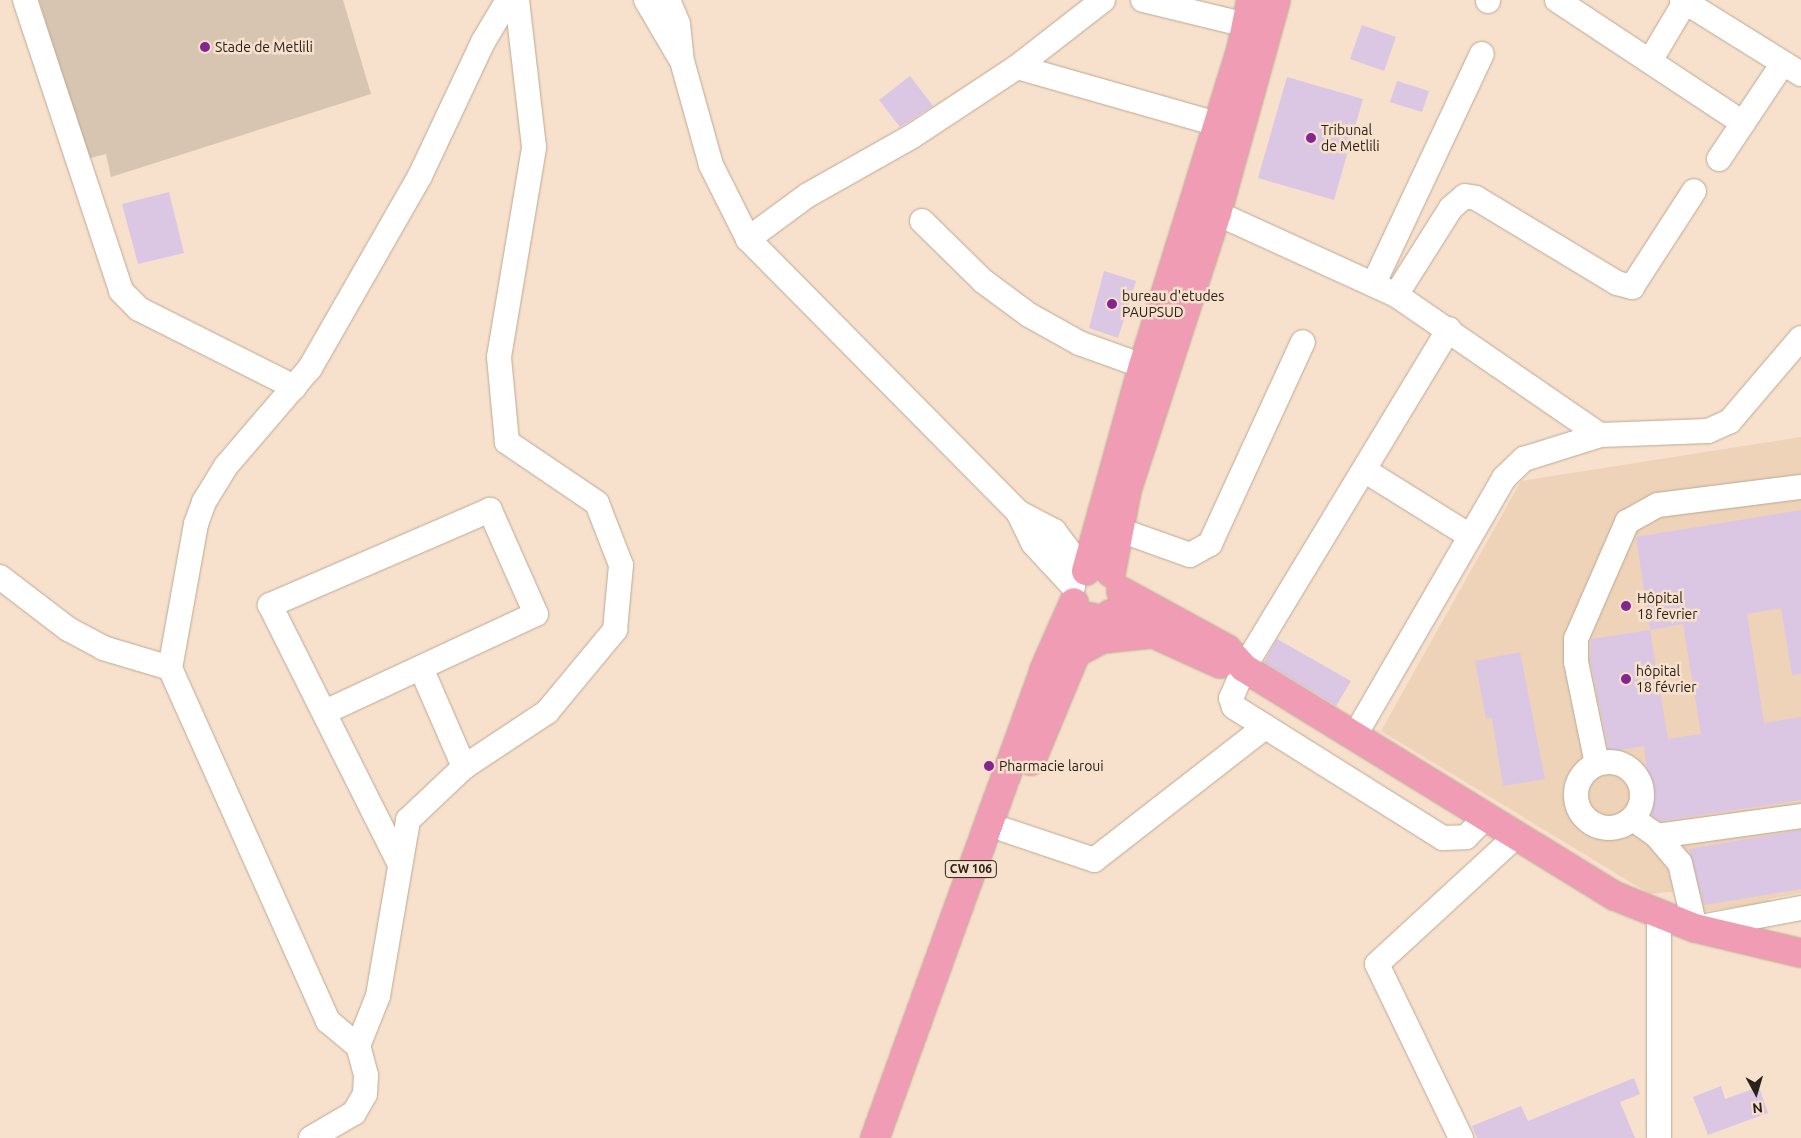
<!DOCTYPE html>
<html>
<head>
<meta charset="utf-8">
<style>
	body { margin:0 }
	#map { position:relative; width:1801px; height:1138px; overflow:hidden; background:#f7e1cd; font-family:Ubuntu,sans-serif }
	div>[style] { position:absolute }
	.built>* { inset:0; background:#eed3b9 }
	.green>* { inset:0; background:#d7c4b1 }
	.building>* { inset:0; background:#dbc6e4 }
	.roads { filter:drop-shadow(0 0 1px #bda894) drop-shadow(0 0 1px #bda894) }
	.minor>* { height:24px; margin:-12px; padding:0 12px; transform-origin:12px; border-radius:12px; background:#fff }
	.minor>.ring { margin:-12px; padding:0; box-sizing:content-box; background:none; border:24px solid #fff; border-radius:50% }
	.major>* { height:28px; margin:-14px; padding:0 14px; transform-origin:14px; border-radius:14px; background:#f19cb5 }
	.dots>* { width:14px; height:14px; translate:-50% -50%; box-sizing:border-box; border:2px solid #f7e1cd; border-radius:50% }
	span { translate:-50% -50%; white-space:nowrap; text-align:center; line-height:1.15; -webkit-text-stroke:5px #f7e1cd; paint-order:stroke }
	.shield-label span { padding:1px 4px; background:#f7e1cd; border:1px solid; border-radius:4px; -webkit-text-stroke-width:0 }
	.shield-label { font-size:12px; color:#29211a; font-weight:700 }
	.poi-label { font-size:14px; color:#29211a }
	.left { translate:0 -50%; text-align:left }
	.north { position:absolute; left:1731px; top:1068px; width:50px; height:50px; -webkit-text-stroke:4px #f7e1cd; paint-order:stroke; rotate:174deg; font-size:14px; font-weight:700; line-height:20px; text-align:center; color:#29211a }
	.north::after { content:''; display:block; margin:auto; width:18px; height:22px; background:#29211a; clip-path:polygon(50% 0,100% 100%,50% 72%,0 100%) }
</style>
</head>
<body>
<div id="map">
	<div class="built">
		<div style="clip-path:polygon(1801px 437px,1801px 893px,1769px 899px,1770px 910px,1746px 914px,1743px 906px,1700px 912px,1690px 890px,1650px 894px,1381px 731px,1521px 481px)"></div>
	</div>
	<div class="green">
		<div style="clip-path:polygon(39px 0,343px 0,371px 94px,111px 177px,106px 154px,87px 159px)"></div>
	</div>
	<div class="building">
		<div style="clip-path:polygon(1362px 25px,1396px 37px,1384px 71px,1350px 59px)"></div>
		<div style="clip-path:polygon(910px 76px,933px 106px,900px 127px,879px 100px)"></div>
		<div style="clip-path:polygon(1287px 77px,1363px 99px,1334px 200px,1258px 178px)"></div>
		<div style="clip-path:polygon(1397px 81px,1429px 91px,1422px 112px,1390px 102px)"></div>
		<div style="clip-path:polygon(169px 192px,184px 253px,138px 264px,122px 204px)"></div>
		<div style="clip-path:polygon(1104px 271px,1136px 281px,1118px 338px,1089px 328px)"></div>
		<div style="clip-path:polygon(evenodd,1801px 510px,1801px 674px,1792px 675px,1781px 608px,1747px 614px,1764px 723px,1801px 717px,1801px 800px,1660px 821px,1652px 816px,1644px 746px,1609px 752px,1590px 660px,1591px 639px,1650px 630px,1636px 537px,1801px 510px,1683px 624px,1701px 734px,1668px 739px,1650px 630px,1683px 624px)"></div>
		<div style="clip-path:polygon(1277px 639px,1351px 681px,1336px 706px,1264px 662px)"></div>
		<div style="clip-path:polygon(1520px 652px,1545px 779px,1503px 786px,1492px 718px,1486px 719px,1475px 661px)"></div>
		<div style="clip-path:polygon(1801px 830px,1801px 889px,1704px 905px,1689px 849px)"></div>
		<div style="clip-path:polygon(1634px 1078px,1640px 1094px,1620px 1102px,1635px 1138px,1477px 1138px,1472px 1126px,1521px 1106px,1528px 1121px)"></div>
		<div style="clip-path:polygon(1721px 1086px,1725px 1099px,1759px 1087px,1768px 1113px,1708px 1135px,1693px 1097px)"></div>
	</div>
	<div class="roads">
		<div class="minor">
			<div style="left:25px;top:0;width:306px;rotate:71.7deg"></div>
			<div style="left:121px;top:291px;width:25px;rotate:45deg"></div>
			<div style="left:139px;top:309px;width:174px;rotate:26.7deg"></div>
			<div style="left:508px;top:0;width:49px;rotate:120.8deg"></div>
			<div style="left:483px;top:42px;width:148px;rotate:115.2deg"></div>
			<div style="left:420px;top:176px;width:221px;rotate:119.8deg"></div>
			<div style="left:310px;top:368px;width:129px;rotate:130.6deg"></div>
			<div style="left:226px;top:466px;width:42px;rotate:121.4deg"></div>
			<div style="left:204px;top:502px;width:23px;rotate:110deg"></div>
			<div style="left:196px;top:524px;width:146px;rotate:100.2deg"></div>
			<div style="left:170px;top:668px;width:387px;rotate:65.9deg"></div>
			<div style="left:328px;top:1021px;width:39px;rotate:40deg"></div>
			<div style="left:358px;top:1046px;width:54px;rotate:-68.2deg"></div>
			<div style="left:378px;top:996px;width:179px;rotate:-80.3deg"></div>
			<div style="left:408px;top:820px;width:77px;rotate:-43.4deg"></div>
			<div style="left:464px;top:767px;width:100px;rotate:-33.5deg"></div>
			<div style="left:547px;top:712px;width:107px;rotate:-50.3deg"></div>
			<div style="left:615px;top:630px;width:65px;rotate:-84.7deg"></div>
			<div style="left:621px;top:565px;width:66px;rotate:-111.2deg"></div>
			<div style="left:597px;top:503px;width:109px;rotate:-145.9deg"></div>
			<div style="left:507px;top:442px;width:85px;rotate:-95.4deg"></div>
			<div style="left:499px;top:357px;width:213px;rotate:-80.5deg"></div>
			<div style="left:534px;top:147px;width:148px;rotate:-96.6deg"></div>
			<div style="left:646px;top:0;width:67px;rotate:59.6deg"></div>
			<div style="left:668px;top:0;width:26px;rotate:67deg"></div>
			<div style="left:678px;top:24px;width:37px;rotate:84deg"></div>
			<div style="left:682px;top:61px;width:108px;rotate:74.4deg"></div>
			<div style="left:711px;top:165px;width:83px;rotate:63.4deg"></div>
			<div style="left:748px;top:239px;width:384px;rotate:45.3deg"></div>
			<div style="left:1018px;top:512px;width:41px;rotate:27.8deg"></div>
			<div style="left:1054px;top:531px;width:51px;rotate:52.9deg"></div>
			<div style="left:1143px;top:0;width:106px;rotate:13.6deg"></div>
			<div style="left:1557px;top:0;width:223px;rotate:33.5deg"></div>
			<div style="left:1682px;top:0;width:140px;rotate:31.9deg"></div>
			<div style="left:1488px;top:1px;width:1px;rotate:-90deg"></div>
			<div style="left:1650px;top:61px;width:69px;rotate:-59.3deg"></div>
			<div style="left:1017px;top:67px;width:208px;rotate:15.9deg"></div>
			<div style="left:1719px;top:159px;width:115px;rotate:-56.3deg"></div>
			<div style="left:1201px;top:206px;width:214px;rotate:24.5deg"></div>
			<div style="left:1396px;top:295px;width:247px;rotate:34.5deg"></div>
			<div style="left:922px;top:221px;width:86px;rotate:44.5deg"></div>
			<div style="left:983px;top:281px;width:57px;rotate:36.5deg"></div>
			<div style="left:1029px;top:315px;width:57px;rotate:29.2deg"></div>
			<div style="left:1079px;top:343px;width:68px;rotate:19.8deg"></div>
			<div style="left:748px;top:239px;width:74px;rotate:-36.3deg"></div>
			<div style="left:808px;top:195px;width:118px;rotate:-29.4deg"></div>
			<div style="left:911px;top:137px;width:127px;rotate:-33.4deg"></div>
			<div style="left:1017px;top:67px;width:109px;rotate:-37.9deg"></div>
			<div style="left:1374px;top:283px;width:253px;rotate:-64.8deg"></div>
			<div style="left:1396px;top:295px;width:103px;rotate:-57.7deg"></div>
			<div style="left:1451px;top:208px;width:18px;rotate:-41deg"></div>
			<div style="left:1465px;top:196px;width:11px;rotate:10deg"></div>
			<div style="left:1476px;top:198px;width:165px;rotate:31.1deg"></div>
			<div style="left:1617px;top:283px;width:16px;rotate:15deg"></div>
			<div style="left:1632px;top:287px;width:114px;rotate:-57.1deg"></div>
			<div style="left:1449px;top:329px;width:396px;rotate:121.2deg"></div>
			<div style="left:1244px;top:668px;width:33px;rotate:113deg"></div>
			<div style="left:1231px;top:698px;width:9px;rotate:72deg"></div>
			<div style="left:1234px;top:707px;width:247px;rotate:32.1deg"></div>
			<div style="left:1443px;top:838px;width:23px;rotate:-2deg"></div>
			<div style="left:1466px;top:837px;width:25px;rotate:-45deg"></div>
			<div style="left:1364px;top:470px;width:125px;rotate:31.9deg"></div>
			<div style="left:1018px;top:512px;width:34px;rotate:64deg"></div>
			<div style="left:1033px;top:543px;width:59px;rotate:47.1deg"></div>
			<div style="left:1117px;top:529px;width:77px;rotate:19.6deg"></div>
			<div style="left:1190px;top:555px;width:23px;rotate:-29deg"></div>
			<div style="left:1210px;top:544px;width:222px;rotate:-65.3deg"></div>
			<div style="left:0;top:577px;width:86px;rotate:37.4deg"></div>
			<div style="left:68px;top:629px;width:40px;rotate:28deg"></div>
			<div style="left:103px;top:648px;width:70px;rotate:16.6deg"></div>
			<div style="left:421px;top:668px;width:108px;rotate:66.5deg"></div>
			<div style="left:327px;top:711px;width:230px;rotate:-24.9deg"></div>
			<div style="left:536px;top:614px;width:114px;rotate:-113.9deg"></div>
			<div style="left:490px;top:510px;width:240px;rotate:156.6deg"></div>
			<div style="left:270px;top:605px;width:288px;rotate:63.4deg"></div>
			<div style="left:1354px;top:737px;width:299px;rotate:-59.9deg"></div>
			<div style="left:1504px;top:478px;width:28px;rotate:-44deg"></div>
			<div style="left:1524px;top:459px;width:80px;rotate:-17.5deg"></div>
			<div style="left:1600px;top:435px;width:108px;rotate:-2.1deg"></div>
			<div style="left:1708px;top:431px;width:24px;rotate:-24deg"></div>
			<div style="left:1730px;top:421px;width:109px;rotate:-49.5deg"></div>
			<div class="ring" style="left:1576px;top:762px;width:42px;height:42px"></div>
			<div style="left:1597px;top:764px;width:104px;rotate:-101.6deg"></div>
			<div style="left:1576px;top:662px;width:23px;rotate:-90deg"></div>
			<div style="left:1576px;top:639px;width:128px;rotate:-66.4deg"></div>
			<div style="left:1627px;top:522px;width:35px;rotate:-29deg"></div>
			<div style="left:1658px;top:505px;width:144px;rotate:-7.2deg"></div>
			<div style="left:1633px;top:819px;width:29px;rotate:35deg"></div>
			<div style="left:1657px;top:836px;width:35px;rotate:50deg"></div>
			<div style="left:1680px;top:863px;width:67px;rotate:77deg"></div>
			<div style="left:1695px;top:928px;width:108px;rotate:-10.7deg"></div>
			<div style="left:1005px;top:830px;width:94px;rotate:18.6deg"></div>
			<div style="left:1094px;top:860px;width:217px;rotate:-37.9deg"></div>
			<div style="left:1657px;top:836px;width:145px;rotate:-7.9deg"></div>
			<div style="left:311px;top:1138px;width:50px;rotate:-30.2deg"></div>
			<div style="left:354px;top:1113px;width:22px;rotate:-60deg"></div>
			<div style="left:365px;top:1094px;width:19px;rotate:-87deg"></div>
			<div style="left:366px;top:1075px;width:30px;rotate:-105deg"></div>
			<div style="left:1461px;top:1138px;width:193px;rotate:-115.8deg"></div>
			<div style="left:1377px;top:964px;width:188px;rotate:-42.6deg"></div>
			<div style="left:1659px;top:1138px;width:223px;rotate:-90deg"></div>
		</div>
		<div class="major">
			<div style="left:1086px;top:571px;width:213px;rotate:-74.5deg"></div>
			<div style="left:1143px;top:366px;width:331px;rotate:-72.8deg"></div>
			<div style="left:1241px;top:50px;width:51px;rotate:-78.7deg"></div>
			<div style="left:1111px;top:573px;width:85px;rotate:-79.1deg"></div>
			<div style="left:1127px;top:490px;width:291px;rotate:-72deg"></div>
			<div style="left:1217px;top:213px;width:221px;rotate:-74.5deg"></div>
			<div style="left:1121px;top:591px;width:121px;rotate:28.7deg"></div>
			<div style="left:1227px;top:649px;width:25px;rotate:48deg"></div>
			<div style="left:1244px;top:668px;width:435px;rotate:31.6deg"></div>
			<div style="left:1615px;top:896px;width:86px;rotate:21.8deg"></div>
			<div style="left:1695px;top:928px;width:109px;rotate:13.3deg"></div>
			<div style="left:1110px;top:614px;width:121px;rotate:24.4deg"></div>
			<div style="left:1072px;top:655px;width:34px;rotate:-28deg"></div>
			<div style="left:1102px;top:639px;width:47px;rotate:-6.1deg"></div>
			<div style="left:1031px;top:761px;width:156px;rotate:-67.4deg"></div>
			<div style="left:875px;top:1138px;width:498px;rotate:-70.1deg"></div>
			<div style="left:1044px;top:670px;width:74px;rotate:-66.2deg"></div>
		</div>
	</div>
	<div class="dots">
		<div style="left:205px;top:47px;background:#842590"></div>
		<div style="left:1311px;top:138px;background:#842590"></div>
		<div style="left:1112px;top:304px;background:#842590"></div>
		<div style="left:1626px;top:606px;background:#842590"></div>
		<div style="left:1626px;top:679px;background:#842590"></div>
		<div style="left:989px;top:766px;background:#842590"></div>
	</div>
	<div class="shield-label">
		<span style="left:971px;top:869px">CW 106</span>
	</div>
	<div class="poi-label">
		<span class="left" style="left:215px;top:47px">Stade de Metlili</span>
		<span class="left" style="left:1321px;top:138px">Tribunal<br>de Metlili</span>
		<span class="left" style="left:1122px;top:304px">bureau d'etudes<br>PAUPSUD</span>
		<span class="left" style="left:1637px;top:606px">Hôpital<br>18 fevrier</span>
		<span class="left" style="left:1636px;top:679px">hôpital<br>18 février</span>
		<span class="left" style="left:999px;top:766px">Pharmacie laroui</span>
	</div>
	<div class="north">N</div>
</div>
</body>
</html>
